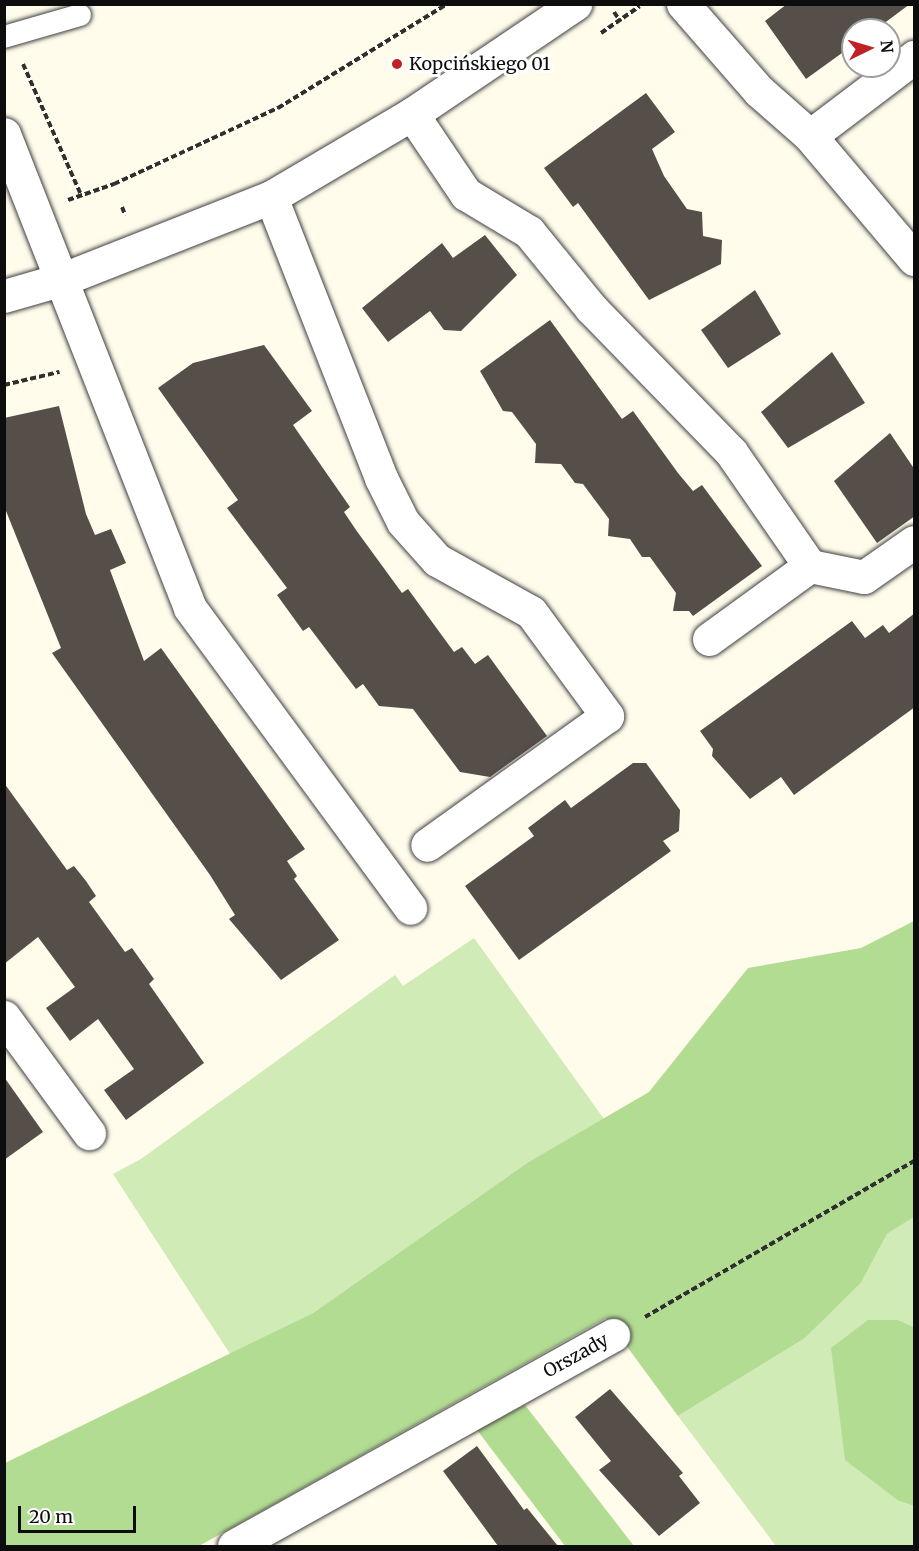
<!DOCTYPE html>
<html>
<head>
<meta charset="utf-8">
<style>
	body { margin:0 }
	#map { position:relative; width:919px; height:1551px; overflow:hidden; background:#fffcec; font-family:Merriweather,serif }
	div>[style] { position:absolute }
	.green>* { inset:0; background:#d0ebb5 }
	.forest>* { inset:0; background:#b3dc93 }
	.building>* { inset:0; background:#564e48 }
	.path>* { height:4px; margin-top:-2px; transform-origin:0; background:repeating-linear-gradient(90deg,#2f2f2f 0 6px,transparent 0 9px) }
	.roads { filter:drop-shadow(0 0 2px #404040) drop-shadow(0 0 2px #404040) }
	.service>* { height:22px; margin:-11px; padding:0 11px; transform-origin:11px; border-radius:11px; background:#fff }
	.minor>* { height:33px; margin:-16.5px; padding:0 16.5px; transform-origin:16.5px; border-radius:16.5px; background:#fff }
	.dots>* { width:16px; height:16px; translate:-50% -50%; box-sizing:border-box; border:3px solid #fff; border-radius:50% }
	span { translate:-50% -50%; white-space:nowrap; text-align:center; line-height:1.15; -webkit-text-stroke:6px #fff; paint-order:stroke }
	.poi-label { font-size:18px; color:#0d0d0d }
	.left { translate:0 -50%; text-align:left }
	.street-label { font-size:18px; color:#0d0d0d }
	.frame { position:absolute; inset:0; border:6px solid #0d0d0d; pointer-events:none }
	.north { position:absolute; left:841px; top:18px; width:60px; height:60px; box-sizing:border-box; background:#fff; border:2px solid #9e9e9e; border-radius:50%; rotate:85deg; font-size:16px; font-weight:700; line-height:24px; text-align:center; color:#0d0d0d }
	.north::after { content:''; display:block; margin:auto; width:21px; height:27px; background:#c12025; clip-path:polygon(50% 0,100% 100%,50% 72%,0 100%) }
	.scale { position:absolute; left:18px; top:1506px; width:118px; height:27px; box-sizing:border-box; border:3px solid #0d0d0d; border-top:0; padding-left:8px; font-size:18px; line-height:21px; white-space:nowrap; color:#0d0d0d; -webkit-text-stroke:4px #fff; paint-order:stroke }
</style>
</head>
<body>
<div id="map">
	<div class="green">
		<div style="clip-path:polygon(474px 938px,604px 1119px,527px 1163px,313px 1313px,230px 1354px,113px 1174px,141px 1159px,395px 975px,403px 986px)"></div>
		<div style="clip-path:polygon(914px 1217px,914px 1327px,898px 1320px,899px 1501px,914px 1506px,914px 1546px,776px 1546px,678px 1416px,805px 1338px,861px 1283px,887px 1234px)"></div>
	</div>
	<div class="forest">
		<div style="clip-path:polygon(914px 921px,914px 1217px,887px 1234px,861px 1283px,805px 1338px,678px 1416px,606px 1318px,199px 1546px,5px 1546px,5px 1463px,313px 1313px,527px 1163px,649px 1092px,748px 968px,861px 948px)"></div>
		<div style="clip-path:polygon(868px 1320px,898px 1320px,914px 1327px,914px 1506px,899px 1501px,845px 1460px,831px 1348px)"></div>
		<div style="clip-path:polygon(525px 1405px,634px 1546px,565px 1546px,477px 1430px)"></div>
	</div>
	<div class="building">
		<div style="clip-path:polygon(787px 4px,910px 4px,875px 30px,853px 30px,853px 45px,806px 79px,765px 21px)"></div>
		<div style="clip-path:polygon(646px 93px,675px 132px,652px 149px,664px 176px,687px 209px,702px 212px,703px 236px,722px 240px,721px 264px,649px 300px,578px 203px,573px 207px,544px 168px)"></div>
		<div style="clip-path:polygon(485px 235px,517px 275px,461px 331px,444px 330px,430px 311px,388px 342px,362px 308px,442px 243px,453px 258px)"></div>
		<div style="clip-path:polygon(755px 290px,781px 334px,728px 368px,701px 330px)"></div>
		<div style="clip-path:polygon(550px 320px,622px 419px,633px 411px,678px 473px,693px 491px,702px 485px,762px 566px,693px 616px,689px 611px,673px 611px,676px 593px,650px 557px,642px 557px,630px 539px,608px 536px,609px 519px,583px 484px,575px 483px,561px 464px,535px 463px,536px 444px,512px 412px,503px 411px,480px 371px)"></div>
		<div style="clip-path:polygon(264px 345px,312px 411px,293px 425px,350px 507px,344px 512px,356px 530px,402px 593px,408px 589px,454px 652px,462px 647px,475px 664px,488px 655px,547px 736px,490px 777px,460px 772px,413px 709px,379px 706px,363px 684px,356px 689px,309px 627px,303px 631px,277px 595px,287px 588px,227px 508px,238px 500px,158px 388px,193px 363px)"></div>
		<div style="clip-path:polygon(832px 352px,865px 403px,788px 448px,761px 412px)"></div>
		<div style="clip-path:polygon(59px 406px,86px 514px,95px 535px,111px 529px,126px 563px,110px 570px,144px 661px,161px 648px,305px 849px,287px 861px,297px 876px,294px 879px,339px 940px,281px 980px,229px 919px,235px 915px,210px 875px,52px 653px,61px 648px,4px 506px,4px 418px)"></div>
		<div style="clip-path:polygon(890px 433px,915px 470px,915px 516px,877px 543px,834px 481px)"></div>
		<div style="clip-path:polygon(915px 613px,915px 707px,794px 795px,781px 777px,750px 799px,712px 756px,713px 749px,700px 731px,852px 621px,865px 638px,883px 625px,889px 633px)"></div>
		<div style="clip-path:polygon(633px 763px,646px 763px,680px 810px,679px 831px,663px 841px,671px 851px,519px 960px,465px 886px,534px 836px,528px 828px,565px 800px,571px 808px)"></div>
		<div style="clip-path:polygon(4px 783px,67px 870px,74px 866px,86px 881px,96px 896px,89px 902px,125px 952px,132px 948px,154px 979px,149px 984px,204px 1063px,126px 1120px,104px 1090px,134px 1069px,98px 1019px,70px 1041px,46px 1008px,75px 987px,38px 937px,4px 964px)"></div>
		<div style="clip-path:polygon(4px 1077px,43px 1132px,4px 1160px)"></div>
		<div style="clip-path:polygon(610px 1389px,683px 1473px,679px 1476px,700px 1503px,659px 1536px,599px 1470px,611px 1461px,575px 1417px)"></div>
		<div style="clip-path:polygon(477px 1446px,524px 1510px,527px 1508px,558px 1546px,498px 1546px,443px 1471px)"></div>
	</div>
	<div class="path">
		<div style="left:614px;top:12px;width:11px;rotate:56deg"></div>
		<div style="left:601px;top:33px;width:47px;rotate:-34.7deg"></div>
		<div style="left:23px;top:64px;width:143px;rotate:66.1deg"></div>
		<div style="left:68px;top:200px;width:49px;rotate:-19.2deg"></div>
		<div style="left:114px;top:184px;width:181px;rotate:-24.9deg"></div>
		<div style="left:278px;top:108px;width:198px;rotate:-31.6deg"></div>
		<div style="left:122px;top:207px;width:9px;rotate:69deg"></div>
		<div style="left:4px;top:385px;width:57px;rotate:-13.3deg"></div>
		<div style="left:645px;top:1317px;width:311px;rotate:-30.1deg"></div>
	</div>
	<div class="roads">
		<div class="service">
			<div style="left:4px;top:37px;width:79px;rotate:-16.1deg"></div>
		</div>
		<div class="minor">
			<div style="left:683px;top:4px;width:116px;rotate:48.9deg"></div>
			<div style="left:759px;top:91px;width:68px;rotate:41.4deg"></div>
			<div style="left:810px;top:136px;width:161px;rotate:49.8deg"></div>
			<div style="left:412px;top:114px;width:97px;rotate:56deg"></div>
			<div style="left:466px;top:194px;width:74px;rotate:31.1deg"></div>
			<div style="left:529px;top:232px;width:98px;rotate:50.8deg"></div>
			<div style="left:591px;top:308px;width:201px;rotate:45.8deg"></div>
			<div style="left:731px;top:452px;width:139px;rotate:55.3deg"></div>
			<div style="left:810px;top:566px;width:55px;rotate:11.5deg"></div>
			<div style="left:864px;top:577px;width:61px;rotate:-35deg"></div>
			<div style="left:4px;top:134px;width:509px;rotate:68.57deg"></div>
			<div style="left:190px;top:608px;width:372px;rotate:53.7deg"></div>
			<div style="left:810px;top:136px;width:131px;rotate:-37.2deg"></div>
			<div style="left:271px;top:197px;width:302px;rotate:68.6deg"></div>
			<div style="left:381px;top:478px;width:49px;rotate:63.4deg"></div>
			<div style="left:403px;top:522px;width:51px;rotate:48.2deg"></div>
			<div style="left:437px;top:560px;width:107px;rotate:29deg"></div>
			<div style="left:531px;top:612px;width:129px;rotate:53.8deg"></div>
			<div style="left:607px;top:716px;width:221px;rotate:144.4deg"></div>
			<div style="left:4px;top:296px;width:61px;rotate:-16.1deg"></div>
			<div style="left:63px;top:279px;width:224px;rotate:-21.5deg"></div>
			<div style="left:271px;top:197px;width:164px;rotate:-30.5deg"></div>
			<div style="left:412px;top:114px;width:197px;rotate:-34deg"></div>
			<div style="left:709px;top:639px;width:125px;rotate:-35.9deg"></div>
			<div style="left:4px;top:1017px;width:144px;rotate:53.8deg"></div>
			<div style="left:234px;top:1546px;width:434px;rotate:-29.1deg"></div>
		</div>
	</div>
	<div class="dots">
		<div style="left:397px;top:64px;background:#c12025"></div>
	</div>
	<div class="poi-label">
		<span class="left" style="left:409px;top:64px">Kopcińskiego 01</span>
	</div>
	<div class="street-label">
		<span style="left:576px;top:1356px;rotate:-29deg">Orszady</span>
	</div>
	<div class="frame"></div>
	<div class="north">N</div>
	<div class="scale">20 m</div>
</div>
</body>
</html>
